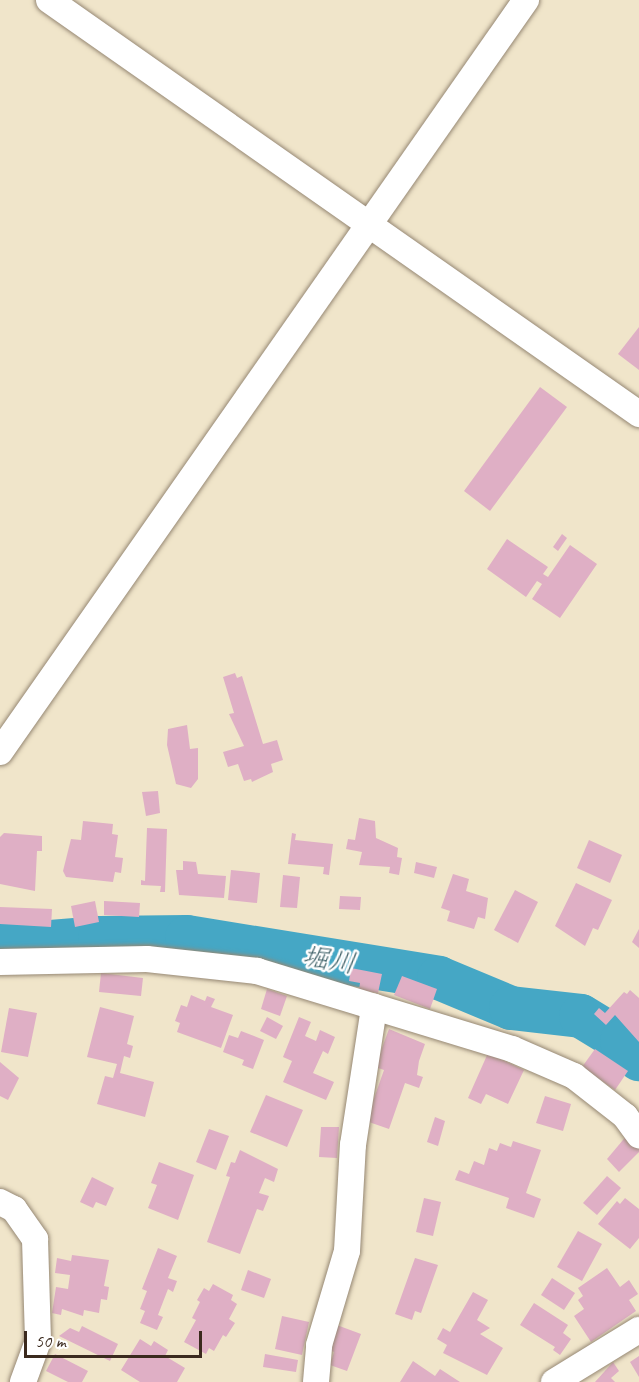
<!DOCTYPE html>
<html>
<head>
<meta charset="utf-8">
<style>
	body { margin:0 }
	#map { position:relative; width:639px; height:1382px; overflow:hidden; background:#f0e5ca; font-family:Caveat,"Klee One",sans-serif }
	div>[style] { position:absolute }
	.river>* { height:44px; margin:-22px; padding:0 22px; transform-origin:22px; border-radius:22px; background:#45a7c5 }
	.building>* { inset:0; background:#dfafc5 }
	.roads { filter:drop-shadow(0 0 2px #968874) drop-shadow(0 0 2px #968874) }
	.minor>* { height:26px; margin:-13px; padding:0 13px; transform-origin:13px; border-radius:13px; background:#fff }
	span { translate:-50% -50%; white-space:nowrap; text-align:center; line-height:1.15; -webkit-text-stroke:5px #fff; paint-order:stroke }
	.water-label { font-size:27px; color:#406269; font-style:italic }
	.scale { position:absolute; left:24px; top:1331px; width:178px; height:27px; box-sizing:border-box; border:3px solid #3b2a1e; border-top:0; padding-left:8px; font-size:18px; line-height:21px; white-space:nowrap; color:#3b2a1e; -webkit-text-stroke:4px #fff; paint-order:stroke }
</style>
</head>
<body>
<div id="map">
	<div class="river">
		<div style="left:0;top:946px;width:100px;rotate:-4.6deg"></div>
		<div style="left:100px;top:938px;width:87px;rotate:-0.7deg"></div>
		<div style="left:187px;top:937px;width:255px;rotate:9.2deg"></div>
		<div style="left:439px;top:978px;width:78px;rotate:22.6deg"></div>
		<div style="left:511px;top:1008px;width:70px;rotate:6.5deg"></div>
		<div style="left:581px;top:1016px;width:48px;rotate:31.4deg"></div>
		<div style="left:622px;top:1041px;width:25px;rotate:47deg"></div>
	</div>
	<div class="building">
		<div style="clip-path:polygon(639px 327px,639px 370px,618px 354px)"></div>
		<div style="clip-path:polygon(540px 387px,567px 407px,490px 511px,464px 491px)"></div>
		<div style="clip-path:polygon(562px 534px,567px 538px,558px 551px,553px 547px)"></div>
		<div style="clip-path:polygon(507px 539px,548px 567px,543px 574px,548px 577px,570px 545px,597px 564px,560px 618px,532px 599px,542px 584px,537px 581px,526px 597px,487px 569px)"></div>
		<div style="clip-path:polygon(235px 673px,237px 678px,242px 676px,263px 744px,277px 740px,283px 760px,271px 764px,273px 772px,252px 782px,251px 779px,244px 781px,238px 764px,228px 767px,223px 752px,244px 746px,229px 714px,234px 713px,223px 677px)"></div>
		<div style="clip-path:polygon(187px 725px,190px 749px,198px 748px,198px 779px,191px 788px,176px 784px,167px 745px,168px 729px)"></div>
		<div style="clip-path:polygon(158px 791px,160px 813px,146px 816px,142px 792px)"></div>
		<div style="clip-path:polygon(359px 818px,375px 821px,376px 838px,398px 848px,397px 857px,402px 858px,399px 875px,389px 873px,390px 867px,359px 865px,362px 852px,346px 849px,348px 839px,355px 840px)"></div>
		<div style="clip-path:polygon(83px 821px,113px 824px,112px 834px,118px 835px,115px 857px,123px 858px,121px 873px,115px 872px,113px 882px,66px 877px,63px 871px,71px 839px,81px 840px)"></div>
		<div style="clip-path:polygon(147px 828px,167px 829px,165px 892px,160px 892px,161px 886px,141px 885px,141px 880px,145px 881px)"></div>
		<div style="clip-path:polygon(4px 833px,42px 836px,42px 851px,37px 851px,35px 891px,0 884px,0 837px)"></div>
		<div style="clip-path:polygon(292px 833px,296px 834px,295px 840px,333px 844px,329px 875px,323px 874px,324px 867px,288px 864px)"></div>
		<div style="clip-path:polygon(589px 840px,622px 855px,610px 883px,577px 868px)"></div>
		<div style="clip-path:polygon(183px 861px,196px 862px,198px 874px,226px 876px,224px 898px,179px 895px,176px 870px,183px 870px)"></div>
		<div style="clip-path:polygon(416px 862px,437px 867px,434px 878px,414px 873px)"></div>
		<div style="clip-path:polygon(231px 870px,260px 873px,257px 903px,228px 900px)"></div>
		<div style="clip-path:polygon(453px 874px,469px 879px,466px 891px,488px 898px,485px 919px,478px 917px,474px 929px,447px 921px,450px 911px,441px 908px)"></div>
		<div style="clip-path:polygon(283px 875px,300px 877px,297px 908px,280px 907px)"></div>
		<div style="clip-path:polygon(576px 883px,612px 900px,598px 930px,593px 928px,585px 946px,555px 926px)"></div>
		<div style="clip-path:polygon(515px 890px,538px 902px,518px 943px,494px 930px)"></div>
		<div style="clip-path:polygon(340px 896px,361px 897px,360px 910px,339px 909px)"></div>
		<div style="clip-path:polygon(95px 901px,99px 922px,75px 927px,71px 906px)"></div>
		<div style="clip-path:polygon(104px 901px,140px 903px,139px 917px,104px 915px)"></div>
		<div style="clip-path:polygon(0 907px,52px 909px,51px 927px,0 924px)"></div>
		<div style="clip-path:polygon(639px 929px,639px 948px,632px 942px)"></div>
		<div style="clip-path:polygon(351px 968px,382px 974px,378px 993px,359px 990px,360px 983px,349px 981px)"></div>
		<div style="clip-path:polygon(101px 973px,143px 978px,141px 996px,99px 992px)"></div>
		<div style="clip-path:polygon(402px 976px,437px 989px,430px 1009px,394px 995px)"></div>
		<div style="clip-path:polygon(267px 989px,287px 996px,280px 1016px,261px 1009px)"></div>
		<div style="clip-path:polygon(630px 990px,639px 998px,639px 1042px,615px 1015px,606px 1025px,594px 1014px,599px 1008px,605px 1013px,624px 992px,627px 994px)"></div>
		<div style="clip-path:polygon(191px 995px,205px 1001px,207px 996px,215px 999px,211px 1007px,233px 1015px,221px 1048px,177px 1032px,180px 1023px,175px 1021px,181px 1005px,187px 1007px)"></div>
		<div style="clip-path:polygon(100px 1007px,134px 1016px,127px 1044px,133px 1046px,130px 1058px,124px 1056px,120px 1073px,154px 1082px,145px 1117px,97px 1104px,105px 1076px,113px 1078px,117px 1064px,87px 1057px)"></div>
		<div style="clip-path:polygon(9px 1008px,37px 1013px,28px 1057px,1px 1052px)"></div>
		<div style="clip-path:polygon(267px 1017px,283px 1026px,276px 1039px,260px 1031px)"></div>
		<div style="clip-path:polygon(299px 1017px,311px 1022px,305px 1036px,316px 1041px,320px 1030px,335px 1037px,328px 1054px,323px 1051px,313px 1073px,334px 1082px,326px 1100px,283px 1082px,292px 1061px,283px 1057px)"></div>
		<div style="clip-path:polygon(389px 1029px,425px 1044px,419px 1061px,417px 1075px,423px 1077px,419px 1088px,405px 1083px,389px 1129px,366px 1121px,384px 1070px,375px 1067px)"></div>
		<div style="clip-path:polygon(241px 1031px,264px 1040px,253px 1069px,242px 1065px,244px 1060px,223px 1052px,229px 1035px,238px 1038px)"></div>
		<div style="clip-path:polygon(595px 1049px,628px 1071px,615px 1090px,582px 1067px)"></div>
		<div style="clip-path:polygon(488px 1053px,524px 1070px,508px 1104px,486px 1094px,481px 1104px,468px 1098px)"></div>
		<div style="clip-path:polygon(0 1062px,19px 1078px,8px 1100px,0 1096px)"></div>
		<div style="clip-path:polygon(266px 1095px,303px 1110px,287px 1147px,250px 1132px)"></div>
		<div style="clip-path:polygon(545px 1096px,571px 1104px,563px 1131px,536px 1123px)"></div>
		<div style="clip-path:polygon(435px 1117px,445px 1121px,438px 1146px,427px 1142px)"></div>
		<div style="clip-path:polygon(321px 1127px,339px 1127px,337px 1158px,319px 1157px)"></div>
		<div style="clip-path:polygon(209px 1129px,229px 1136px,216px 1170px,196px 1162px)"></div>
		<div style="clip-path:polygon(628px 1134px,639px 1145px,639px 1152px,619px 1172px,607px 1159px)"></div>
		<div style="clip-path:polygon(513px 1141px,541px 1150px,526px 1193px,541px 1199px,534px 1218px,506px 1208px,509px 1198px,455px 1180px,459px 1170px,469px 1174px,474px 1161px,484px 1165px,489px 1148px,497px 1151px,500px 1143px,511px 1147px)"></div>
		<div style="clip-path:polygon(240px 1150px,278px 1169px,274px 1182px,265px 1178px,259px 1193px,269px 1196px,263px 1211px,257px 1209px,240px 1254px,207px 1242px,230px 1177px,226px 1176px,231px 1162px,235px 1163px)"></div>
		<div style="clip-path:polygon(159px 1162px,194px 1175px,178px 1220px,148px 1208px,157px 1185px,151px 1183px)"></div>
		<div style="clip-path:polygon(607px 1176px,621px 1188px,597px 1215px,583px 1203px)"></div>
		<div style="clip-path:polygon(92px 1177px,114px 1188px,106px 1206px,96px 1202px,93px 1208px,80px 1202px)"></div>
		<div style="clip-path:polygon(424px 1198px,441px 1202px,433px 1236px,416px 1232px)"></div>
		<div style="clip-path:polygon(625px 1198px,639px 1209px,639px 1238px,630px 1249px,598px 1224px,617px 1201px,620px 1204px)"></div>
		<div style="clip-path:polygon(578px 1231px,602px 1244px,582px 1281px,557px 1267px)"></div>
		<div style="clip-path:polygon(158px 1248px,177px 1256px,168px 1278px,177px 1281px,173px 1292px,168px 1289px,158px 1315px,163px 1317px,157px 1330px,140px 1323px,145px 1311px,140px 1309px,147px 1291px,142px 1289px)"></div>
		<div style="clip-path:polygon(72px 1255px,109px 1260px,104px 1286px,109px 1287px,107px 1300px,101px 1299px,99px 1313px,84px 1310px,83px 1316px,62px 1309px,61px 1315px,52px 1313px,56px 1287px,68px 1289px,70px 1275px,55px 1273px,57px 1258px,71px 1261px)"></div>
		<div style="clip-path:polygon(415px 1258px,438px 1265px,421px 1313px,415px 1311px,412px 1320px,395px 1314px)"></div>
		<div style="clip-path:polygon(607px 1268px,620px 1287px,629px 1280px,638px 1294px,629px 1300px,636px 1311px,591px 1342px,574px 1316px,584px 1309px,578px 1300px,583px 1296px,578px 1288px)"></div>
		<div style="clip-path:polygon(248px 1270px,271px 1279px,264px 1298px,241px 1290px)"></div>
		<div style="clip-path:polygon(552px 1278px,575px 1293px,564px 1310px,541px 1295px)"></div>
		<div style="clip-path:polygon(213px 1284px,233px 1295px,231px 1300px,237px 1304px,229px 1319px,235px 1323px,226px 1337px,223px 1335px,214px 1351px,209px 1348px,206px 1354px,184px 1342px,196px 1320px,192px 1318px,200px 1302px,197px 1300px,204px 1288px,209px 1291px)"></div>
		<div style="clip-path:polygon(473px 1292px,488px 1300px,477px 1320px,490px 1328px,480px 1334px,503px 1348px,487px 1375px,443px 1353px,447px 1345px,437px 1339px,443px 1328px,450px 1332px)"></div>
		<div style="clip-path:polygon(534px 1303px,568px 1325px,563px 1333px,571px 1339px,560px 1355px,553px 1350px,555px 1347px,520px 1325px)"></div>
		<div style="clip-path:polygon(282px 1316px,309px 1322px,302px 1355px,275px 1349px)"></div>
		<div style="clip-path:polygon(334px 1324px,361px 1334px,347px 1371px,330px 1365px,334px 1352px,325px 1348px)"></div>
		<div style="clip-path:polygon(82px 1326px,118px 1344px,110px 1361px,59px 1336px,70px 1328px,79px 1332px)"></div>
		<div style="clip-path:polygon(140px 1339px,151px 1346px,154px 1341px,168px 1350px,165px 1356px,185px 1368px,177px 1382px,140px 1382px,121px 1370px)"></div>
		<div style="clip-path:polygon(55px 1354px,88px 1371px,82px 1382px,68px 1382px,46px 1371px)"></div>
		<div style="clip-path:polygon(265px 1354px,298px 1360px,296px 1372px,263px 1367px)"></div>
		<div style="clip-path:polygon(639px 1356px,639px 1377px,630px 1362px)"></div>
		<div style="clip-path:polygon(413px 1361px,435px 1376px,440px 1369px,460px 1382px,400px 1382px)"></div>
		<div style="clip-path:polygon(613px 1362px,619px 1371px,611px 1378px,615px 1382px,595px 1382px)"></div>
	</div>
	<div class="roads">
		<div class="minor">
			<div style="left:49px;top:0;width:721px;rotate:35.06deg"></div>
			<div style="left:0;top:752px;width:918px;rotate:-55.03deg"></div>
			<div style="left:0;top:962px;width:147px;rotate:-1.2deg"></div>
			<div style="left:147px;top:959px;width:111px;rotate:6.2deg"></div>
			<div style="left:257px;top:971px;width:267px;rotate:17deg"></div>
			<div style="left:512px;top:1049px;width:68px;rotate:23.5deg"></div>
			<div style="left:574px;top:1076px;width:65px;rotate:38.1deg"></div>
			<div style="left:625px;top:1116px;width:24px;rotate:54deg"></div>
			<div style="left:0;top:1202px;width:16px;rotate:27deg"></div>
			<div style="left:14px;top:1209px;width:37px;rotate:55deg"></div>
			<div style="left:35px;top:1239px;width:102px;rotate:88.3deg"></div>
			<div style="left:38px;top:1341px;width:44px;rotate:110.1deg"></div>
			<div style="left:316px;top:1382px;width:37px;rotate:-85deg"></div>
			<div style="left:319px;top:1345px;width:98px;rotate:-73.4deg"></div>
			<div style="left:347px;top:1251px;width:106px;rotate:-86.8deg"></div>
			<div style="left:353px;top:1145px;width:140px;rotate:-81.3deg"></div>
			<div style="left:554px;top:1382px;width:100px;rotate:-31.5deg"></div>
		</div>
	</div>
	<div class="water-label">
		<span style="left:329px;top:960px;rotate:9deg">堀川</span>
	</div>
	<div class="scale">50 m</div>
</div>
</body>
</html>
